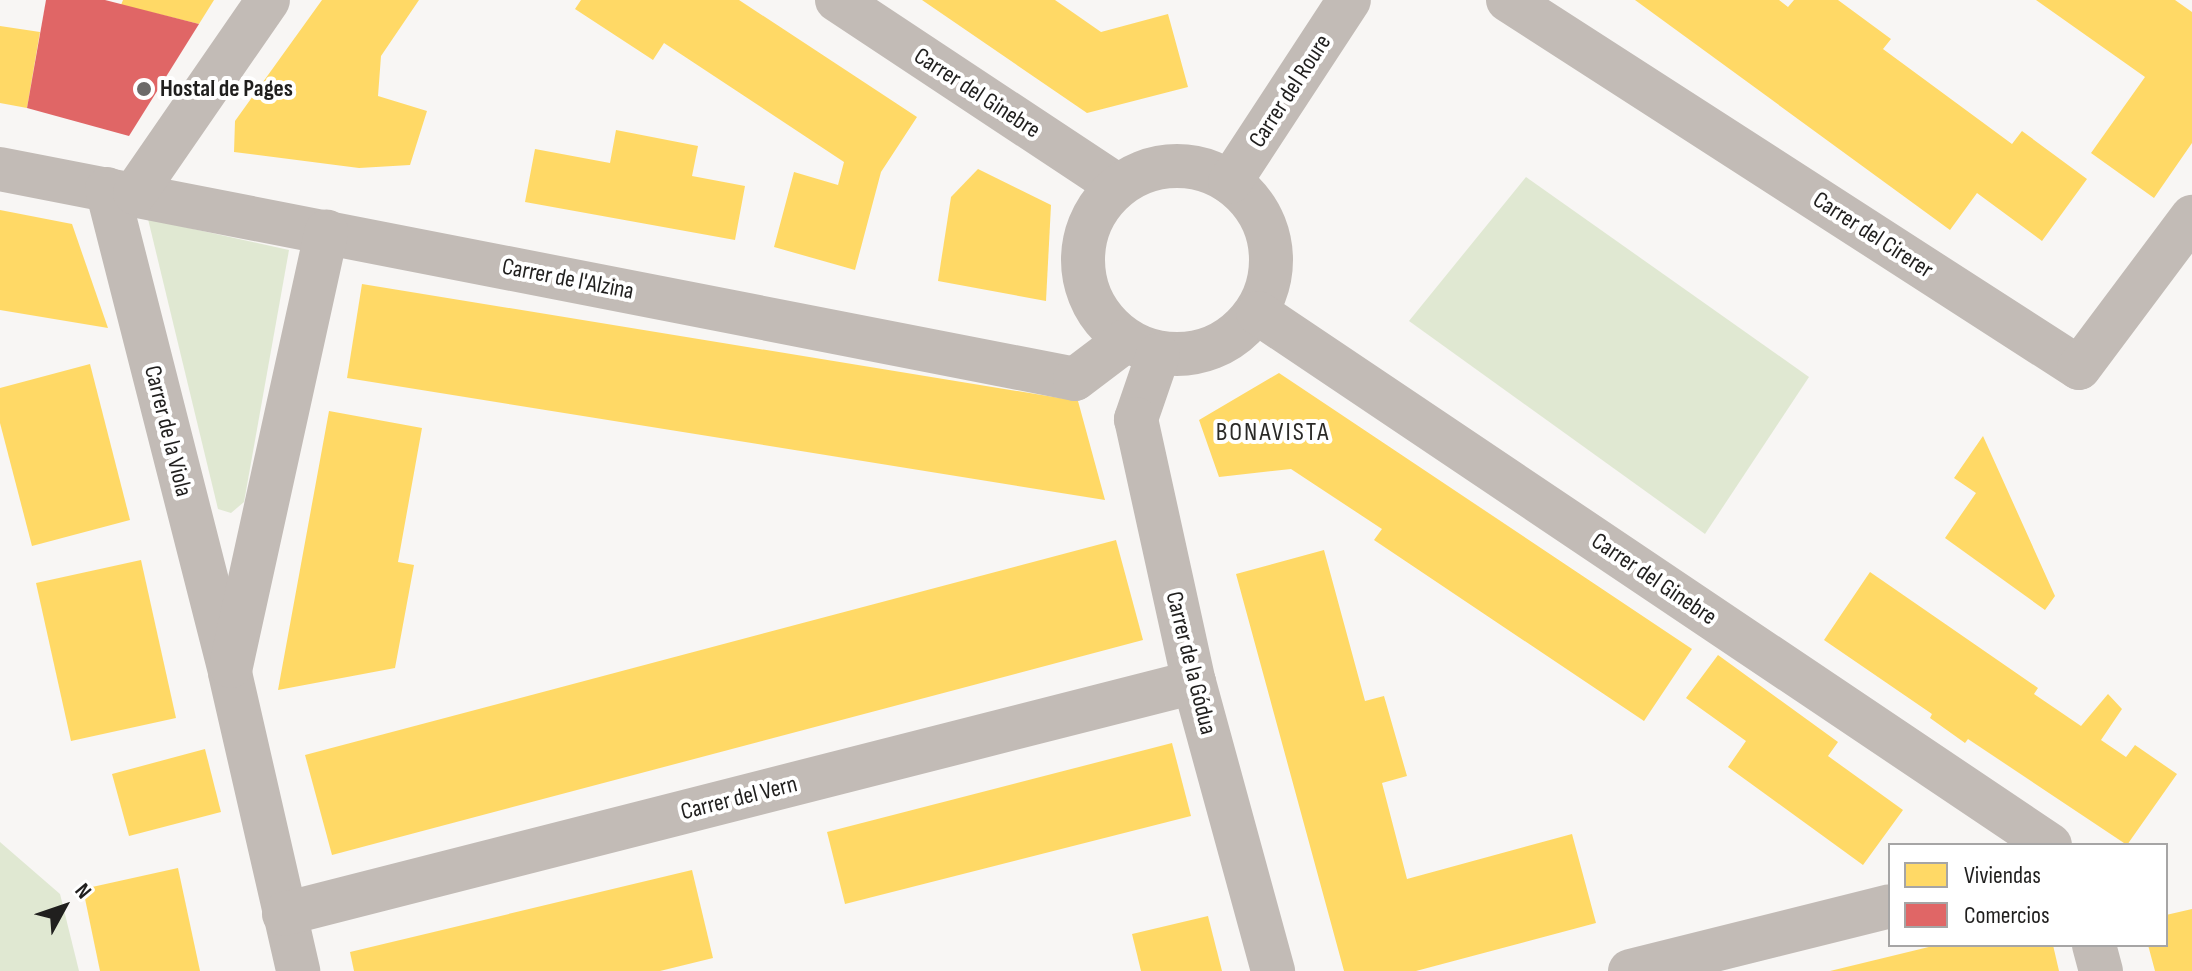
<!DOCTYPE html>
<html>
<head>
<meta charset="utf-8">
<style>
	body { margin:0 }
	#map { position:relative; width:2192px; height:971px; overflow:hidden; background:#f8f6f4; font-family:"Sofia Sans Condensed",sans-serif }
	div>[style] { position:absolute }
	.green>* { inset:0; background:#e0e8d2 }
	.homes>* { inset:0; background:#ffd966 }
	.shops>* { inset:0; background:#e06666 }
	.street>* { height:44px; margin:-22px; padding:0 22px; transform-origin:22px; border-radius:22px; background:#c2bbb6 }
	.street>.ring { margin:-22px; padding:0; box-sizing:content-box; background:none; border:44px solid #c2bbb6; border-radius:50% }
	.dots>* { width:22px; height:22px; translate:-50% -50%; box-sizing:border-box; border:4px solid #fff; border-radius:50% }
	span { translate:-50% -50%; white-space:nowrap; text-align:center; line-height:1.15; -webkit-text-stroke:8px #fff; paint-order:stroke }
	.poi-label { font-size:24px; color:#201f1e; font-weight:700 }
	.left { translate:0 -50%; text-align:left }
	.street-label { font-size:24px; color:#201f1e }
	.neighbourhood-label { font-size:26px; color:#2b2a27; letter-spacing:2px }
	.legend { position:absolute; left:1888px; top:843px; width:280px; height:104px; box-sizing:border-box; background:#fff; border:2px solid #a6a5a5; margin:0; padding:10px 14px; list-style:none; font-size:24px; color:#201f1e }
	.legend li { display:flex; align-items:center; gap:16px; height:40px }
	.legend b { width:40px; border:2px solid #a6a5a5 }
	.north { position:absolute; left:24px; top:867px; width:80px; height:80px; -webkit-text-stroke:6px #fff; paint-order:stroke; rotate:50deg; font-size:22px; font-weight:700; line-height:32px; text-align:center; color:#201f1e }
	.north::after { content:''; display:block; margin:auto; width:28px; height:36px; background:#201f1e; clip-path:polygon(50% 0,100% 100%,50% 72%,0 100%) }
</style>
</head>
<body>
<div id="map">
	<div class="green">
		<div style="clip-path:polygon(1526px 177px,1809px 377px,1705px 534px,1409px 321px)"></div>
		<div style="clip-path:polygon(148px 219px,289px 250px,244px 502px,231px 513px,218px 509px)"></div>
		<div style="clip-path:polygon(0 842px,60px 894px,79px 971px,0 971px)"></div>
	</div>
	<div class="homes">
		<div style="clip-path:polygon(123px 0,214px 0,199px 24px,121px 5px)"></div>
		<div style="clip-path:polygon(322px 0,419px 0,381px 56px,378px 96px,427px 111px,410px 165px,359px 168px,234px 152px,235px 121px)"></div>
		<div style="clip-path:polygon(581px 0,739px 0,917px 117px,881px 172px,855px 270px,774px 247px,794px 172px,838px 185px,844px 162px,664px 43px,653px 60px,575px 9px)"></div>
		<div style="clip-path:polygon(922px 0,1055px 0,1101px 32px,1168px 14px,1188px 87px,1087px 113px)"></div>
		<div style="clip-path:polygon(1635px 0,1779px 0,1788px 7px,1794px 0,1838px 0,1891px 39px,1883px 49px,2012px 144px,2022px 131px,2087px 179px,2042px 241px,1977px 193px,1950px 230px)"></div>
		<div style="clip-path:polygon(2036px 0,2175px 0,2192px 12px,2192px 143px,2154px 198px,2091px 153px,2145px 77px)"></div>
		<div style="clip-path:polygon(0 26px,40px 32px,27px 108px,0 103px)"></div>
		<div style="clip-path:polygon(616px 130px,698px 146px,692px 176px,745px 186px,735px 240px,525px 202px,535px 149px,610px 163px)"></div>
		<div style="clip-path:polygon(978px 169px,1051px 205px,1046px 301px,938px 281px,951px 197px)"></div>
		<div style="clip-path:polygon(0 210px,72px 224px,108px 328px,0 310px)"></div>
		<div style="clip-path:polygon(362px 284px,1078px 401px,1105px 500px,347px 378px)"></div>
		<div style="clip-path:polygon(90px 364px,130px 520px,32px 546px,0 423px,0 388px)"></div>
		<div style="clip-path:polygon(1279px 373px,1692px 649px,1644px 721px,1374px 540px,1382px 529px,1291px 469px,1219px 477px,1199px 420px)"></div>
		<div style="clip-path:polygon(329px 411px,422px 428px,398px 562px,414px 565px,395px 668px,278px 690px)"></div>
		<div style="clip-path:polygon(1983px 436px,2055px 596px,2045px 610px,1945px 538px,1976px 493px,1954px 478px)"></div>
		<div style="clip-path:polygon(1116px 540px,1143px 640px,332px 855px,305px 755px)"></div>
		<div style="clip-path:polygon(1324px 550px,1365px 701px,1384px 696px,1407px 776px,1382px 783px,1407px 879px,1572px 834px,1596px 923px,1416px 971px,1344px 971px,1236px 574px)"></div>
		<div style="clip-path:polygon(141px 560px,176px 718px,71px 741px,36px 583px)"></div>
		<div style="clip-path:polygon(1870px 572px,2038px 688px,2034px 694px,2081px 726px,2108px 694px,2122px 709px,2101px 740px,2126px 757px,2135px 745px,2177px 774px,2127px 845px,1968px 739px,1965px 743px,1930px 718px,1932px 714px,1824px 640px)"></div>
		<div style="clip-path:polygon(1718px 655px,1838px 742px,1828px 756px,1903px 810px,1863px 865px,1728px 767px,1746px 741px,1686px 698px)"></div>
		<div style="clip-path:polygon(1172px 743px,1191px 816px,845px 904px,827px 832px)"></div>
		<div style="clip-path:polygon(205px 749px,221px 812px,129px 836px,112px 774px)"></div>
		<div style="clip-path:polygon(178px 868px,200px 971px,100px 971px,83px 889px)"></div>
		<div style="clip-path:polygon(692px 870px,713px 958px,660px 971px,354px 971px,350px 952px)"></div>
		<div style="clip-path:polygon(2192px 909px,2192px 971px,2155px 971px,2148px 945px,2166px 945px,2166px 915px)"></div>
		<div style="clip-path:polygon(1208px 916px,1222px 971px,1141px 971px,1132px 934px)"></div>
		<div style="clip-path:polygon(1937px 945px,2053px 945px,2059px 971px,1830px 971px)"></div>
	</div>
	<div class="shops">
		<div style="clip-path:polygon(46px 0,105px 0,199px 24px,129px 136px,27px 108px)"></div>
	</div>
	<div class="street">
		<div style="left:837px;top:0;width:336px;rotate:33.5deg"></div>
		<div style="left:1508px;top:0;width:679px;rotate:32.8deg"></div>
		<div style="left:2079px;top:368px;width:189px;rotate:-53.2deg"></div>
		<div class="ring" style="left:1083px;top:166px;width:144px;height:144px"></div>
		<div style="left:0;top:169px;width:1095px;rotate:11.05deg"></div>
		<div style="left:1075px;top:379px;width:63px;rotate:-37.2deg"></div>
		<div style="left:1230px;top:182px;width:217px;rotate:-56.8deg"></div>
		<div style="left:107px;top:189px;width:499px;rotate:75.7deg"></div>
		<div style="left:230px;top:673px;width:306px;rotate:77.1deg"></div>
		<div style="left:135px;top:193px;width:234px;rotate:-55.4deg"></div>
		<div style="left:1258px;top:313px;width:954px;rotate:33.89deg"></div>
		<div style="left:1158px;top:355px;width:68px;rotate:109deg"></div>
		<div style="left:1136px;top:419px;width:269px;rotate:77.6deg"></div>
		<div style="left:1194px;top:682px;width:300px;rotate:74.7deg"></div>
		<div style="left:231px;top:666px;width:445px;rotate:-77.6deg"></div>
		<div style="left:284px;top:914px;width:939px;rotate:-14.3deg"></div>
		<div style="left:2094px;top:945px;width:27px;rotate:75deg"></div>
		<div style="left:1630px;top:971px;width:268px;rotate:-14deg"></div>
	</div>
	<div class="dots">
		<div style="left:144px;top:89px;background:#6c6a69"></div>
	</div>
	<div class="poi-label">
		<span class="left" style="left:160px;top:89px">Hostal de Pages</span>
	</div>
	<div class="street-label">
		<span style="left:1290px;top:91px;rotate:-57deg">Carrer del Roure</span>
		<span style="left:977px;top:93px;rotate:33deg">Carrer del Ginebre</span>
		<span style="left:1873px;top:235px;rotate:33deg">Carrer del Cirerer</span>
		<span style="left:568px;top:279px;rotate:11deg">Carrer de l'Alzina</span>
		<span style="left:168px;top:431px;rotate:76deg">Carrer de la Viola</span>
		<span style="left:1654px;top:579px;rotate:34deg">Carrer del Ginebre</span>
		<span style="left:1191px;top:663px;rotate:76deg">Carrer de la Gódua</span>
		<span style="left:739px;top:798px;rotate:-14deg">Carrer del Vern</span>
	</div>
	<div class="neighbourhood-label">
		<span style="left:1273px;top:433px">BONAVISTA</span>
	</div>
	<ul class="legend">
	<li><b style="height:22px;background:#ffd966"></b>Viviendas</li>
	<li><b style="height:22px;background:#e06666"></b>Comercios</li>
	</ul>
	<div class="north">N</div>
</div>
</body>
</html>
